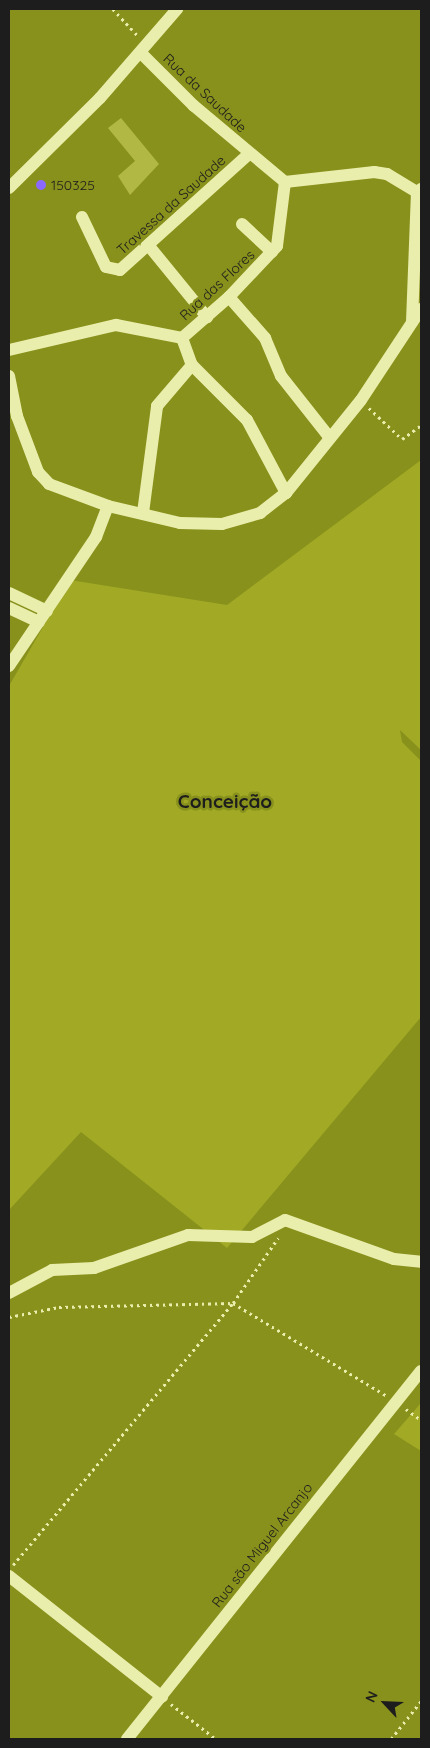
<!DOCTYPE html>
<html>
<head>
<meta charset="utf-8">
<style>
	body { margin:0 }
	#map { position:relative; width:430px; height:1748px; overflow:hidden; background:#88911c; font-family:Quicksand,sans-serif }
	div>[style] { position:absolute }
	.green>* { inset:0; background:#a1a925 }
	.building>* { inset:0; background:#b1b844 }
	.path>* { height:2.5px; margin-top:-1.25px; transform-origin:0; background:repeating-linear-gradient(90deg,#eaeeac 0 2.5px,transparent 0 6.5px) }
	.minor>* { height:12px; margin:-6px; padding:0 6px; transform-origin:6px; border-radius:6px; background:#eaeeac }
	.dots>* { width:14px; height:14px; translate:-50% -50%; box-sizing:border-box; border:2px solid #88911c; border-radius:50% }
	span { translate:-50% -50%; white-space:nowrap; text-align:center; line-height:1.15; -webkit-text-stroke:5px #88911c; paint-order:stroke }
	.street-label { font-size:14px; color:#1d1d1d }
	.poi-label { font-size:14px; color:#1d1d1d }
	.left { translate:0 -50%; text-align:left }
	.district-label { font-size:19px; color:#1d1d1d; font-weight:700 }
	.frame { position:absolute; inset:0; border:10px solid #1d1d1d; pointer-events:none }
	.north { position:absolute; left:360px; top:1678px; width:50px; height:50px; -webkit-text-stroke:4px #88911c; paint-order:stroke; rotate:295deg; font-size:14px; font-weight:700; line-height:20px; text-align:center; color:#1d1d1d }
	.north::after { content:''; display:block; margin:auto; width:18px; height:22px; background:#1d1d1d; clip-path:polygon(50% 0,100% 100%,50% 72%,0 100%) }
</style>
</head>
<body>
<div id="map">
	<div class="green">
		<div style="clip-path:polygon(421px 460px,421px 750px,400px 730px,402px 742px,421px 761px,421px 1017px,227px 1248px,81px 1132px,9px 1210px,9px 686px,70px 580px,227px 605px)"></div>
		<div style="clip-path:polygon(421px 1403px,421px 1451px,394px 1434px)"></div>
	</div>
	<div class="building">
		<div style="clip-path:polygon(121px 118px,159px 164px,130px 195px,118px 176px,135px 161px,108px 128px)"></div>
	</div>
	<div class="path">
		<div style="left:113px;top:9px;width:38px;rotate:47deg"></div>
		<div style="left:369px;top:408px;width:45px;rotate:43.2deg"></div>
		<div style="left:402px;top:439px;width:24px;rotate:-36deg"></div>
		<div style="left:9px;top:1317px;width:51px;rotate:-11.3deg"></div>
		<div style="left:59px;top:1307px;width:174px;rotate:-1.3deg"></div>
		<div style="left:233px;top:1303px;width:180px;rotate:31.1deg"></div>
		<div style="left:406px;top:1409px;width:19px;rotate:36deg"></div>
		<div style="left:13px;top:1565px;width:342px;rotate:-50deg"></div>
		<div style="left:233px;top:1303px;width:79px;rotate:-55.3deg"></div>
		<div style="left:171px;top:1704px;width:57px;rotate:37.9deg"></div>
		<div style="left:391px;top:1739px;width:48px;rotate:-51.7deg"></div>
	</div>
	<div class="minor">
		<div style="left:285px;top:182px;width:90px;rotate:-6.4deg"></div>
		<div style="left:374px;top:172px;width:13px;rotate:9deg"></div>
		<div style="left:387px;top:174px;width:35px;rotate:31deg"></div>
		<div style="left:417px;top:192px;width:5px;rotate:-37deg"></div>
		<div style="left:9px;top:188px;width:128px;rotate:-44.7deg"></div>
		<div style="left:100px;top:98px;width:118px;rotate:-49.1deg"></div>
		<div style="left:82px;top:217px;width:55px;rotate:64.4deg"></div>
		<div style="left:106px;top:267px;width:14px;rotate:12deg"></div>
		<div style="left:120px;top:270px;width:173px;rotate:-42deg"></div>
		<div style="left:242px;top:224px;width:41px;rotate:43deg"></div>
		<div style="left:149px;top:246px;width:92px;rotate:50.8deg"></div>
		<div style="left:229px;top:297px;width:55px;rotate:48.7deg"></div>
		<div style="left:265px;top:338px;width:41px;rotate:67.2deg"></div>
		<div style="left:281px;top:376px;width:79px;rotate:51.7deg"></div>
		<div style="left:412px;top:322px;width:130px;rotate:-87.8deg"></div>
		<div style="left:182px;top:338px;width:29px;rotate:70deg"></div>
		<div style="left:192px;top:365px;width:78px;rotate:45deg"></div>
		<div style="left:247px;top:420px;width:83px;rotate:61.9deg"></div>
		<div style="left:9px;top:350px;width:110px;rotate:-13.2deg"></div>
		<div style="left:116px;top:325px;width:67px;rotate:11.1deg"></div>
		<div style="left:182px;top:338px;width:62px;rotate:-41.1deg"></div>
		<div style="left:229px;top:297px;width:70px;rotate:-46.7deg"></div>
		<div style="left:277px;top:246px;width:64px;rotate:-82.9deg"></div>
		<div style="left:285px;top:182px;width:119px;rotate:-140.1deg"></div>
		<div style="left:194px;top:106px;width:75px;rotate:-135deg"></div>
		<div style="left:9px;top:376px;width:41px;rotate:78.7deg"></div>
		<div style="left:17px;top:416px;width:60px;rotate:69.4deg"></div>
		<div style="left:38px;top:472px;width:16px;rotate:47deg"></div>
		<div style="left:49px;top:484px;width:63px;rotate:20.4deg"></div>
		<div style="left:108px;top:506px;width:74px;rotate:13.3deg"></div>
		<div style="left:180px;top:523px;width:42px;rotate:1.4deg"></div>
		<div style="left:222px;top:524px;width:40px;rotate:-16deg"></div>
		<div style="left:260px;top:513px;width:33px;rotate:-38deg"></div>
		<div style="left:286px;top:493px;width:119px;rotate:-51.1deg"></div>
		<div style="left:361px;top:400px;width:109px;rotate:-56.6deg"></div>
		<div style="left:143px;top:513px;width:108px;rotate:-82.5deg"></div>
		<div style="left:157px;top:406px;width:54px;rotate:-49.5deg"></div>
		<div style="left:9px;top:593px;width:42px;rotate:25.3deg"></div>
		<div style="left:9px;top:608px;width:33px;rotate:25deg"></div>
		<div style="left:9px;top:666px;width:156px;rotate:-56deg"></div>
		<div style="left:96px;top:537px;width:33px;rotate:-69deg"></div>
		<div style="left:9px;top:1293px;width:49px;rotate:-28.1deg"></div>
		<div style="left:52px;top:1270px;width:42px;rotate:-2.7deg"></div>
		<div style="left:94px;top:1268px;width:100px;rotate:-19.3deg"></div>
		<div style="left:188px;top:1235px;width:64px;rotate:1.8deg"></div>
		<div style="left:252px;top:1237px;width:37px;rotate:-27deg"></div>
		<div style="left:285px;top:1220px;width:116px;rotate:19.7deg"></div>
		<div style="left:394px;top:1259px;width:27px;rotate:6deg"></div>
		<div style="left:9px;top:1576px;width:195px;rotate:38.3deg"></div>
		<div style="left:127px;top:1739px;width:471px;rotate:-51.4deg"></div>
	</div>
	<div class="dots">
		<div style="left:41px;top:185px;background:#8b69fe"></div>
	</div>
	<div class="street-label">
		<span style="left:205px;top:93px;rotate:43deg">Rua da Saudade</span>
		<span style="left:171px;top:205px;rotate:-42deg">Travessa da Saudade</span>
		<span style="left:217px;top:285px;rotate:-43deg">Rua das Flores</span>
		<span style="left:262px;top:1545px;rotate:-52deg">Rua são Miguel Arcanjo</span>
	</div>
	<div class="poi-label">
		<span class="left" style="left:51px;top:185px">150325</span>
	</div>
	<div class="district-label">
		<span style="left:225px;top:802px">Conceição</span>
	</div>
	<div class="frame"></div>
	<div class="north">N</div>
</div>
</body>
</html>
